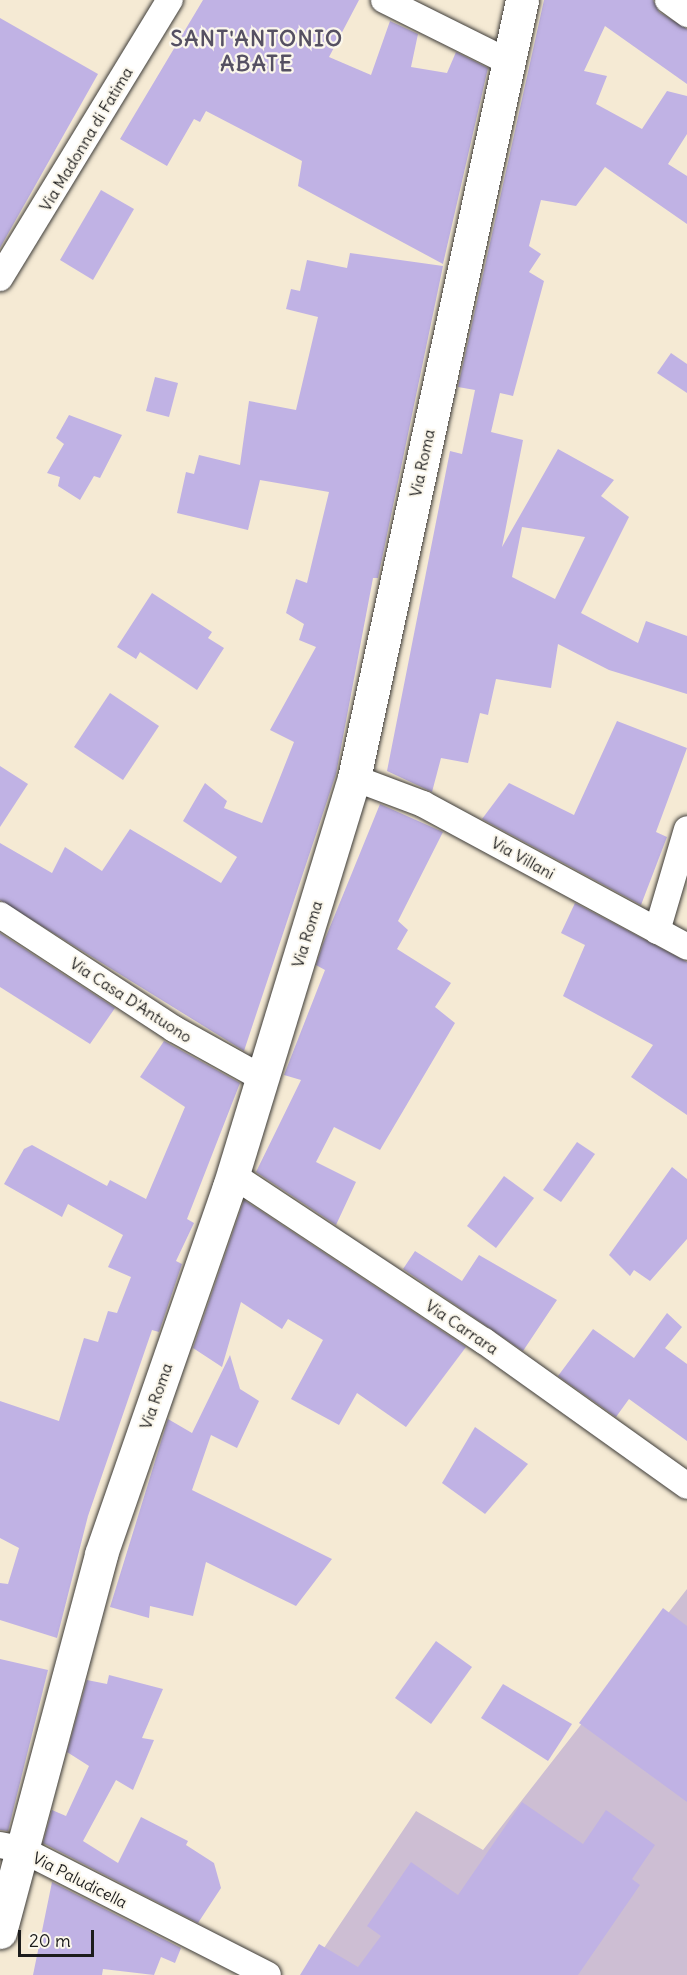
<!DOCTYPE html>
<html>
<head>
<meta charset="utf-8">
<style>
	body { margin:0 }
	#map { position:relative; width:687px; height:1975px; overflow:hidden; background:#f5ead4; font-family:Delius,sans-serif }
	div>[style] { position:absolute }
	.industrial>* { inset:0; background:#cdbed3 }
	.building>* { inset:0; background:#c0b2e4 }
	.roads { filter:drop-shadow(0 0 2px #3d3b38) drop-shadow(0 0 2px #3d3b38) }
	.minor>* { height:26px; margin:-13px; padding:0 13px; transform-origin:13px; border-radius:13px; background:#fff }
	.secondary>* { height:33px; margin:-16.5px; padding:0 16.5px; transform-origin:16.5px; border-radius:16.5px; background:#fff }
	span { translate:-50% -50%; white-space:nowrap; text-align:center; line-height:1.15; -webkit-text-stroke:4.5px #fbf7ec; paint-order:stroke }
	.street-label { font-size:16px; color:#1c1c1c }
	.district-label { font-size:22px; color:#555062; font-weight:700; letter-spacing:1.5px }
	.scale { position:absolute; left:18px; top:1930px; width:76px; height:27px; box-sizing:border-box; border:3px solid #1c1c1c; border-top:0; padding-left:8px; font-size:18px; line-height:21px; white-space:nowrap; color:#1c1c1c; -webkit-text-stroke:4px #fbf7ec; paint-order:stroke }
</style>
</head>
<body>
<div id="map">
	<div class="industrial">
		<div style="clip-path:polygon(687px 1589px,687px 1975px,366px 1975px,324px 1948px,416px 1811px,483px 1850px)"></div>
	</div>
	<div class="building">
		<div style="clip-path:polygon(203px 0,359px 0,329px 57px,371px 75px,390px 21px,418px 34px,411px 67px,447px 73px,456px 52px,488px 68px,443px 264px,298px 186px,302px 161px,206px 111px,200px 122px,194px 119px,167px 166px,120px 139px)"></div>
		<div style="clip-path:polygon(evenodd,544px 0,653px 0,659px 12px,687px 29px,687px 84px,605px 26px,584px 71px,607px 76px,596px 104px,642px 129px,667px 91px,687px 96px,687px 134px,668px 164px,687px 176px,687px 224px,605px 167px,576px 206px,541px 200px,529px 246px,541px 254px,529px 272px,544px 281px,513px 396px,500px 393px,491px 432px,523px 440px,502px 547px,558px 449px,614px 480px,601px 496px,629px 517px,581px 613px,638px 643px,646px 621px,687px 636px,687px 694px,609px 670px,558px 644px,551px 688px,496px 679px,488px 715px,480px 713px,468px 763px,441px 758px,432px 792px,387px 771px,450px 451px,462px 454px,475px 390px,458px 387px,544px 0,522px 527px,585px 537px,555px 599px,512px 577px,522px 527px)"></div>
		<div style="clip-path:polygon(0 18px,98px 74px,0 248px)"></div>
		<div style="clip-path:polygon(101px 190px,134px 209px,93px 280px,60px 260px)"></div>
		<div style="clip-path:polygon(350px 253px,443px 266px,378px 578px,373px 578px,336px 774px,244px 1051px,0 900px,0 843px,52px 873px,65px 847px,102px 871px,130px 829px,221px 883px,237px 857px,183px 821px,205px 783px,227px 801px,224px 808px,262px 823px,294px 742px,270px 730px,316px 647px,299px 640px,304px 624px,286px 613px,296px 579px,307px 583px,329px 492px,260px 480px,248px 530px,177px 513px,186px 472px,194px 474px,199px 455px,240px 465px,249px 401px,296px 410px,318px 317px,286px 309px,291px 289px,300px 291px,307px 260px,347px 268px)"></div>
		<div style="clip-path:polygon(671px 353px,687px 364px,687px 393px,657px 373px)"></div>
		<div style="clip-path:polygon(155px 377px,178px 383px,169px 417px,146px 411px)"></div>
		<div style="clip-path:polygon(69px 415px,122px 435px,100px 478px,94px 476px,80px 500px,58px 486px,60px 477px,47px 473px,64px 444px,56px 438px)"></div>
		<div style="clip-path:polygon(152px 593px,212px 632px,208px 638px,224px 648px,197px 690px,140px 652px,136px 659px,117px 647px)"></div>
		<div style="clip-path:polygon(110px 693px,159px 726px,123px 780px,74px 747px)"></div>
		<div style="clip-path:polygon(617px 721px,687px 748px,656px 832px,667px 837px,641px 905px,482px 819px,509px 783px,574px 815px)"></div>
		<div style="clip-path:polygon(0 766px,28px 784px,0 827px)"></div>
		<div style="clip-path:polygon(380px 804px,443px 832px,398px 921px,408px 930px,397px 949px,451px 983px,435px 1007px,455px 1023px,380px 1150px,334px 1127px,316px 1162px,356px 1182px,336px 1225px,256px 1172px,301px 1080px,284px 1075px,325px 970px,316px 965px,323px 944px)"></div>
		<div style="clip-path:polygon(575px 903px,687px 962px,687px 1115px,631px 1077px,653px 1045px,563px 996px,585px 945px,561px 933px)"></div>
		<div style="clip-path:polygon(0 933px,115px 1008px,90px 1044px,0 987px)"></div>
		<div style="clip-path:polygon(164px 1041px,240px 1083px,187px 1219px,194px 1223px,176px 1261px,182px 1264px,159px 1332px,152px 1330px,88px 1516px,57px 1638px,0 1620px,0 1583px,8px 1584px,19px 1548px,0 1538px,0 1401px,59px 1421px,84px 1338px,98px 1342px,108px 1311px,117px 1313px,131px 1277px,108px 1267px,123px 1235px,68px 1204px,62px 1217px,4px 1184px,24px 1149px,32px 1145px,107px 1186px,110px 1180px,146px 1199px,185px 1107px,140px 1077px)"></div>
		<div style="clip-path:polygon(577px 1142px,595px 1154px,561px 1202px,543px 1190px)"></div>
		<div style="clip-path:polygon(672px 1167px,687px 1179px,687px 1239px,650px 1281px,634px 1270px,630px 1276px,609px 1255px)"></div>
		<div style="clip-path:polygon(504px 1176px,534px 1198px,496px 1248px,467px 1226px)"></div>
		<div style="clip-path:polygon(244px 1200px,466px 1347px,406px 1427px,357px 1393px,339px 1425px,291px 1399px,323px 1340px,288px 1319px,282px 1329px,241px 1302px,222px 1367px,193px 1348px)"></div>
		<div style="clip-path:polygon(415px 1251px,462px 1281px,479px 1255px,557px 1300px,523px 1351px,403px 1269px)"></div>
		<div style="clip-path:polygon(667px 1313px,682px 1327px,665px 1348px,687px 1364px,687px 1441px,629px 1399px,616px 1417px,558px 1376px,593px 1329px,634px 1358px)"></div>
		<div style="clip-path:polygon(230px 1355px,240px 1389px,259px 1401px,237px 1448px,211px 1435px,192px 1490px,332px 1559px,296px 1606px,206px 1562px,193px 1616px,150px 1606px,149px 1618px,110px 1607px,168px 1419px,192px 1433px)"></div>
		<div style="clip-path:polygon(475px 1427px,528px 1464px,485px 1514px,442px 1483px)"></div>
		<div style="clip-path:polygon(663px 1608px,687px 1626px,687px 1802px,579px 1723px)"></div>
		<div style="clip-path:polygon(436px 1641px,472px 1667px,431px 1724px,395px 1698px)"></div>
		<div style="clip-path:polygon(0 1659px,48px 1670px,8px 1831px,0 1830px)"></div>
		<div style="clip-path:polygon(109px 1675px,163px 1689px,142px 1738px,154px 1740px,133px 1790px,116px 1780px,83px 1841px,118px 1863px,141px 1817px,188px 1841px,186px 1845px,214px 1863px,221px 1888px,198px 1923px,43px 1843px,52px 1810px,66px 1816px,89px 1766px,67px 1752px,87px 1680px,107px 1684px)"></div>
		<div style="clip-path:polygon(503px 1684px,572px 1724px,548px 1761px,481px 1718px)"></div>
		<div style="clip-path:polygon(522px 1802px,583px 1844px,606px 1810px,655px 1845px,632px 1879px,640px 1885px,578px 1975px,300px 1975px,319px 1944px,358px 1967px,381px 1936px,367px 1926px,411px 1862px,458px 1895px)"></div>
		<div style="clip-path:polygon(52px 1882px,181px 1948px,175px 1963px,161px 1957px,154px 1975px,103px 1969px,102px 1975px,33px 1975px)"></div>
	</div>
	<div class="roads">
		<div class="minor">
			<div style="left:384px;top:0;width:140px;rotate:26.4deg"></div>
			<div style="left:668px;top:0;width:24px;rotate:36deg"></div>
			<div style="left:0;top:278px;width:326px;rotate:-58.6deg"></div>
			<div style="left:354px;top:778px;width:74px;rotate:20.6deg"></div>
			<div style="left:423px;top:804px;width:300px;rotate:28.4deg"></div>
			<div style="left:0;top:915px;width:208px;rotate:33.2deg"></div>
			<div style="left:174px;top:1029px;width:103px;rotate:29.1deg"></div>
			<div style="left:657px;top:931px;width:106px;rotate:-73.6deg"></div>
			<div style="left:233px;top:1175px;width:301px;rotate:33.5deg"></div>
			<div style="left:484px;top:1341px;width:249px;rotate:35.5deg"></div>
			<div style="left:0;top:1845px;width:21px;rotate:11deg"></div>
			<div style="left:21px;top:1849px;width:277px;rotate:27deg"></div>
		</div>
		<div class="secondary">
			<div style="left:0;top:1932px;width:391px;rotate:-75deg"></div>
			<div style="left:101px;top:1554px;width:389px;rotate:-70.8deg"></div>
			<div style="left:229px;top:1187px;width:428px;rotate:-73deg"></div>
			<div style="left:354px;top:778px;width:796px;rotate:-77.81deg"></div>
		</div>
	</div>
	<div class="street-label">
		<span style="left:86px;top:139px;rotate:-59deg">Via Madonna di Fatima</span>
		<span style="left:422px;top:463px;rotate:-78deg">Via Roma</span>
		<span style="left:523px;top:858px;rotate:29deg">Via Villani</span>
		<span style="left:307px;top:934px;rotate:-73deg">Via Roma</span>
		<span style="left:131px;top:1000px;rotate:33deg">Via Casa D'Antuono</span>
		<span style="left:462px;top:1327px;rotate:34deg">Via Carrara</span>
		<span style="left:156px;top:1396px;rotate:-71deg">Via Roma</span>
		<span style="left:80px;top:1880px;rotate:27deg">Via Paludicella</span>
	</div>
	<div class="district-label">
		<span style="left:257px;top:51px">SANT'ANTONIO<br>ABATE</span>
	</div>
	<div class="scale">20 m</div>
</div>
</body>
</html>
